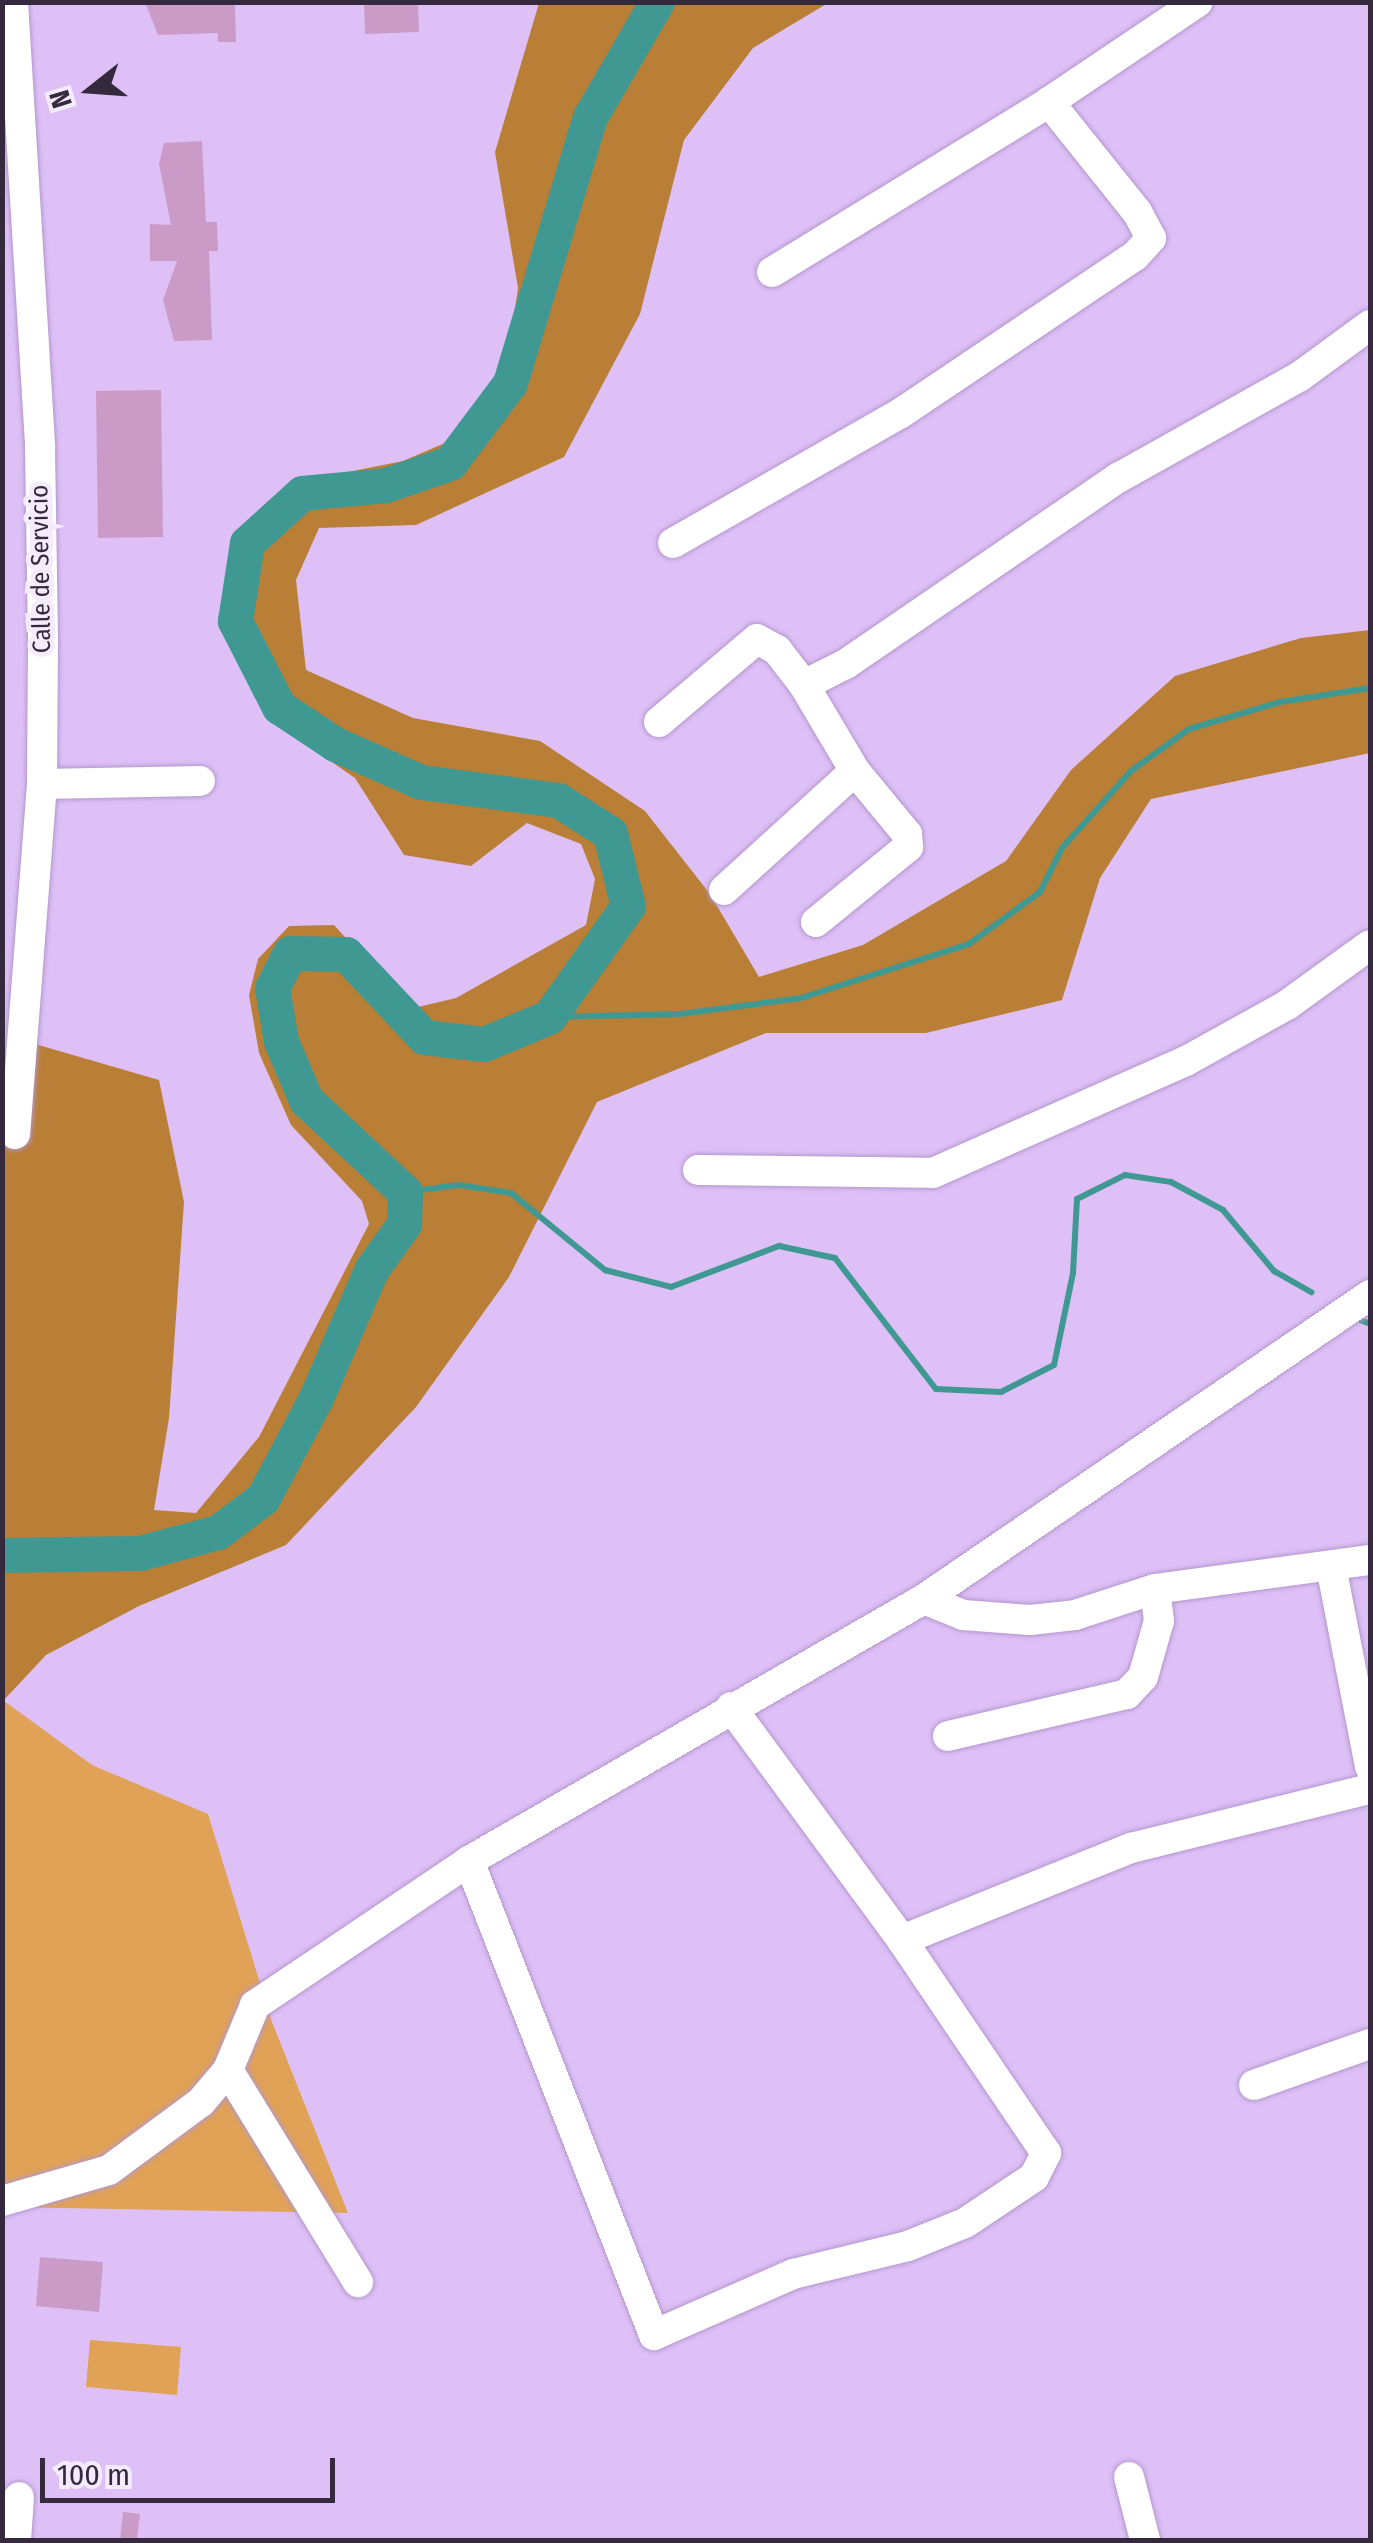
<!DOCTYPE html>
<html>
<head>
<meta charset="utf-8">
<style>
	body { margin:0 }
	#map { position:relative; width:1373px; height:2543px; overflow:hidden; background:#dec0f7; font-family:"Fira Sans Condensed",sans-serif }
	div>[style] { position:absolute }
	.green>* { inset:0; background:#e0a257 }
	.forest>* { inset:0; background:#ba7f37 }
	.stream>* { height:6px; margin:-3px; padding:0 3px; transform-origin:3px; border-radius:3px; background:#3f9892 }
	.river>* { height:35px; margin:-17.5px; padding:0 17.5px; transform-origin:17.5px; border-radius:17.5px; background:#3f9892 }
	.building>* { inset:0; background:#ca9bc6 }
	.roads { filter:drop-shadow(0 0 2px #b397cc) drop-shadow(0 0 2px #b397cc) }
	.minor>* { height:30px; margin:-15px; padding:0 15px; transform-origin:15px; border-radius:15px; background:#fff }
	span { translate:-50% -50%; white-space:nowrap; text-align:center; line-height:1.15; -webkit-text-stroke:10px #f4ebfc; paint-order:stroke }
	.street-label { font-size:25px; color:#35293e }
	.frame { position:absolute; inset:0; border:5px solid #35293e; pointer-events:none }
	.north { position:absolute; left:40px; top:40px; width:100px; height:100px; -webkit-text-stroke:8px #f4ebfc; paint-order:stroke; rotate:253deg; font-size:28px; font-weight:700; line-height:40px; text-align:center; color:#35293e }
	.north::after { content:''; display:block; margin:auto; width:35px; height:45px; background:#35293e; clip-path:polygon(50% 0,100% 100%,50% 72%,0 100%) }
	.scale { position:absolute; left:40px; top:2458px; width:295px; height:45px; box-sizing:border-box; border:5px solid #35293e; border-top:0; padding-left:12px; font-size:30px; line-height:35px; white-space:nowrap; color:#35293e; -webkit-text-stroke:8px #f4ebfc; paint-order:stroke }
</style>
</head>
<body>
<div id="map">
	<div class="green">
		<div style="clip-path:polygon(4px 1701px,92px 1765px,208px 1814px,272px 2022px,348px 2213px,3px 2207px)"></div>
		<div style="clip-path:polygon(90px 2340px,181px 2347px,177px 2395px,86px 2387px)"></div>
	</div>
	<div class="forest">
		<div style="clip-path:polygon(539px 3px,828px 3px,753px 48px,684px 140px,640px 314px,564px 457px,416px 525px,319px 528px,296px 580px,306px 670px,413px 718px,540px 741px,645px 811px,710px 894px,759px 977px,863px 945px,1006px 861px,1071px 770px,1175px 676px,1301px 638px,1370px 630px,1370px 753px,1151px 799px,1100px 878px,1062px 1000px,926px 1033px,766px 1033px,597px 1102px,509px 1277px,416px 1407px,286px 1545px,139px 1606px,46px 1655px,3px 1701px,2px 1136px,11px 1037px,159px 1080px,184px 1202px,169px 1418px,154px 1510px,196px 1513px,259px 1437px,369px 1224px,362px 1201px,291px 1125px,259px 1053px,249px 995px,258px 959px,289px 926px,334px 925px,392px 989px,418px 1007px,456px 998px,586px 925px,595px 879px,581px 844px,527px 823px,471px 866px,404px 855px,355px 778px,291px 734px,254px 696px,227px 633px,231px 539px,288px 484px,403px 461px,466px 434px,505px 377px,518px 288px,495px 152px)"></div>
	</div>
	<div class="stream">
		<div style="left:549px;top:1017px;width:131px;rotate:-1.3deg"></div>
		<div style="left:680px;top:1014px;width:122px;rotate:-7.5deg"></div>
		<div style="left:801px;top:998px;width:176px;rotate:-17.8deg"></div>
		<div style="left:969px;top:944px;width:88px;rotate:-36.2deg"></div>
		<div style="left:1040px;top:892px;width:49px;rotate:-63.4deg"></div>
		<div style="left:1062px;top:848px;width:103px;rotate:-48.1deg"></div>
		<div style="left:1131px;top:771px;width:72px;rotate:-35.9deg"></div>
		<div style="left:1189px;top:729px;width:95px;rotate:-16.5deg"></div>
		<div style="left:1280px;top:702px;width:91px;rotate:-8.8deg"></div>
		<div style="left:405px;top:1192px;width:54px;rotate:-7.4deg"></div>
		<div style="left:459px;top:1185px;width:53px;rotate:8.7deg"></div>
		<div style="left:511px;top:1193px;width:122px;rotate:39.3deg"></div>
		<div style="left:605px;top:1270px;width:68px;rotate:14.4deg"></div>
		<div style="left:671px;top:1287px;width:116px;rotate:-20.8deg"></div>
		<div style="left:779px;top:1246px;width:57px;rotate:12.1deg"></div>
		<div style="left:835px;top:1258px;width:165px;rotate:52.4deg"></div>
		<div style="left:936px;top:1389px;width:65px;rotate:2.6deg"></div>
		<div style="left:1001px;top:1392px;width:59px;rotate:-27deg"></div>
		<div style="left:1054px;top:1365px;width:94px;rotate:-78.3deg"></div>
		<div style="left:1073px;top:1273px;width:74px;rotate:-86.9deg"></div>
		<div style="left:1077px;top:1199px;width:54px;rotate:-26.6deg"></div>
		<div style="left:1125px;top:1175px;width:47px;rotate:8.7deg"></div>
		<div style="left:1171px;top:1182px;width:59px;rotate:28.3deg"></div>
		<div style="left:1223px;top:1210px;width:80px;rotate:50.1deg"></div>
		<div style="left:1274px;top:1271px;width:43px;rotate:29.6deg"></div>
		<div style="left:1353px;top:1317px;width:18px;rotate:22deg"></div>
	</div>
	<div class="river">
		<div style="left:2px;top:1555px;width:138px;rotate:-0.8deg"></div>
		<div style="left:140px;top:1553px;width:81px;rotate:-15.1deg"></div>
		<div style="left:218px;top:1532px;width:56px;rotate:-37.1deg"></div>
		<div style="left:263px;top:1498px;width:113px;rotate:-62.1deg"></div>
		<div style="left:316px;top:1398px;width:139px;rotate:-66.7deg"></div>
		<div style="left:371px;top:1270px;width:57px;rotate:-54.3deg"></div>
		<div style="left:404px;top:1224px;width:32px;rotate:-88deg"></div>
		<div style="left:405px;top:1192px;width:135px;rotate:-137.1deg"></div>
		<div style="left:306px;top:1100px;width:64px;rotate:-113deg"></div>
		<div style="left:281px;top:1041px;width:54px;rotate:-99.6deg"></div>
		<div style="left:272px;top:988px;width:39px;rotate:-63deg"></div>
		<div style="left:290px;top:953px;width:56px;rotate:1deg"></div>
		<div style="left:346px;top:954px;width:114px;rotate:46.8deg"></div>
		<div style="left:424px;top:1037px;width:60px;rotate:6.7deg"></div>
		<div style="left:484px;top:1044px;width:70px;rotate:-22.6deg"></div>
		<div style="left:549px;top:1017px;width:136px;rotate:-54.6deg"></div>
		<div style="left:628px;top:906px;width:75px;rotate:-103.9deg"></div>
		<div style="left:610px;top:833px;width:62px;rotate:-147.6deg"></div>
		<div style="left:558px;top:800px;width:138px;rotate:-172.5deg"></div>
		<div style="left:421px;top:782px;width:94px;rotate:-156.2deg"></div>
		<div style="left:335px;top:744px;width:67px;rotate:-146.5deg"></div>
		<div style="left:279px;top:707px;width:97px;rotate:-117.1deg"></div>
		<div style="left:235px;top:621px;width:79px;rotate:-81.3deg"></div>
		<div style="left:247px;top:543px;width:74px;rotate:-42.3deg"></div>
		<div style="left:302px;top:493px;width:84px;rotate:-5.4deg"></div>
		<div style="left:386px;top:485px;width:68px;rotate:-19deg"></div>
		<div style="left:450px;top:463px;width:100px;rotate:-53.1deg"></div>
		<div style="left:510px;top:383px;width:278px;rotate:-73.3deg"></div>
		<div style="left:590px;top:117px;width:133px;rotate:-59.8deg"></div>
	</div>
	<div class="building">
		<div style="clip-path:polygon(145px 2px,235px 2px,236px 42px,218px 42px,218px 33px,158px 35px)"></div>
		<div style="clip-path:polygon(364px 2px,418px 2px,419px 32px,365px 34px)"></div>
		<div style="clip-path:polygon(202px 141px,206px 222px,217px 222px,218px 251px,209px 251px,212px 340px,174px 341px,163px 300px,177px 261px,150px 261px,150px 224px,171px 225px,159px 164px,164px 143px)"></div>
		<div style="clip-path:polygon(161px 390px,163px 537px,98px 538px,96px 391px)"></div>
		<div style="clip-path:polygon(40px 2257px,103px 2262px,99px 2312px,36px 2306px)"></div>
		<div style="clip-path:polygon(123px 2512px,140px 2514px,137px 2540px,120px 2540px)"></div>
	</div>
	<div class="roads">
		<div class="minor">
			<div style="left:13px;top:2px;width:447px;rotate:86.5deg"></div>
			<div style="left:40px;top:448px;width:193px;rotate:89.1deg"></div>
			<div style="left:43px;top:641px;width:143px;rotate:90.4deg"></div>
			<div style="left:42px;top:784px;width:351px;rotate:94.4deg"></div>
			<div style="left:772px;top:272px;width:325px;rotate:-31.5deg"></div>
			<div style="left:673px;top:543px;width:262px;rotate:-29.7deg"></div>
			<div style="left:901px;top:413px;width:282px;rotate:-33.9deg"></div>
			<div style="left:1135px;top:256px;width:24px;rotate:-48deg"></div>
			<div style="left:1151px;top:238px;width:30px;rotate:-118deg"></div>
			<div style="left:1137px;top:212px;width:141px;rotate:-128.7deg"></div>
			<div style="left:1049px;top:102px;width:179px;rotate:-33.9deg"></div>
			<div style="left:659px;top:722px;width:128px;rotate:-40.3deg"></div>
			<div style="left:757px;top:639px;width:23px;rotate:29deg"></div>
			<div style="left:777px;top:650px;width:44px;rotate:52.4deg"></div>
			<div style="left:42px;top:784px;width:158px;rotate:-1.1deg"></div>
			<div style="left:724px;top:890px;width:177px;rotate:-42.3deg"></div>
			<div style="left:816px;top:922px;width:119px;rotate:-39.2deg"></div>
			<div style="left:908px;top:847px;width:13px;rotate:-94deg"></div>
			<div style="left:907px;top:834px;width:82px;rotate:-129.5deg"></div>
			<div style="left:855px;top:771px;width:100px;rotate:-120.7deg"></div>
			<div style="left:804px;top:685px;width:47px;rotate:-26.6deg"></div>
			<div style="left:846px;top:664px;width:330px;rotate:-34.4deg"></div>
			<div style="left:1118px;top:478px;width:207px;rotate:-29.2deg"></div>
			<div style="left:1299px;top:377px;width:88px;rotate:-36.2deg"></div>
			<div style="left:698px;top:1170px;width:235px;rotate:0.7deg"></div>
			<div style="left:933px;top:1173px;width:277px;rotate:-23.9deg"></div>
			<div style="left:1186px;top:1061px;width:115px;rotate:-29deg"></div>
			<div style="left:1287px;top:1005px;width:102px;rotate:-35.9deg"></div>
			<div style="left:1331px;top:1566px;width:205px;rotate:79deg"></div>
			<div style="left:924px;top:1599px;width:42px;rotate:22.3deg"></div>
			<div style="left:963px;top:1615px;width:67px;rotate:4.3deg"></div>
			<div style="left:1030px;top:1620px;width:45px;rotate:-6.3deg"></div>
			<div style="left:1075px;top:1615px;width:84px;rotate:-18deg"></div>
			<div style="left:1155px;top:1589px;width:217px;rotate:-7.7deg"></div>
			<div style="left:948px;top:1736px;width:184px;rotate:-13.2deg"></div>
			<div style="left:1127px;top:1694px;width:23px;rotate:-47deg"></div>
			<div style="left:1143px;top:1677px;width:58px;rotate:-74.1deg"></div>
			<div style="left:1159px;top:1621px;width:32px;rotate:-97deg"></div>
			<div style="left:469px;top:1861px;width:509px;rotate:68.68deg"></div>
			<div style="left:654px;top:2335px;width:152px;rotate:-23.7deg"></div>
			<div style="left:793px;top:2274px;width:118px;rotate:-13.7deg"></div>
			<div style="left:908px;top:2246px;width:61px;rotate:-22deg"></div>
			<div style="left:965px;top:2223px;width:83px;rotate:-33.7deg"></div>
			<div style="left:1034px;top:2177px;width:27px;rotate:-63deg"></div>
			<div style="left:1046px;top:2153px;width:257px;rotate:-124.1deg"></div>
			<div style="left:902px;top:1940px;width:289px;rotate:-126.3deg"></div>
			<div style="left:902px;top:1940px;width:247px;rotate:-21.9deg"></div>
			<div style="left:1131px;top:1848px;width:246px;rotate:-13.9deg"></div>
			<div style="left:228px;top:2070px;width:249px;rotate:58.5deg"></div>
			<div style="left:1254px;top:2085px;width:123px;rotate:-19.5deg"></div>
			<div style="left:2px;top:2201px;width:111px;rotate:-16.2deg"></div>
			<div style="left:109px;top:2170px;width:114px;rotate:-36.5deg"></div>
			<div style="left:201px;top:2102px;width:42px;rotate:-49.8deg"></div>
			<div style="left:228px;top:2070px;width:70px;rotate:-67.4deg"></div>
			<div style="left:255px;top:2005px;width:258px;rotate:-33.9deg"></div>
			<div style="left:469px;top:1861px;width:525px;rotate:-29.93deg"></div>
			<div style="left:924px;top:1599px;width:540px;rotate:-34.28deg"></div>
			<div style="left:1129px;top:2477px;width:65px;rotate:75.7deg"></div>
			<div style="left:16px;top:2540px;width:43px;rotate:-86deg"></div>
		</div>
	</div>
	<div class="street-label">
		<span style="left:41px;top:569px;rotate:-91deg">Calle de Servicio</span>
	</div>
	<div class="frame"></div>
	<div class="north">N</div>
	<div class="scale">100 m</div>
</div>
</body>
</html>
